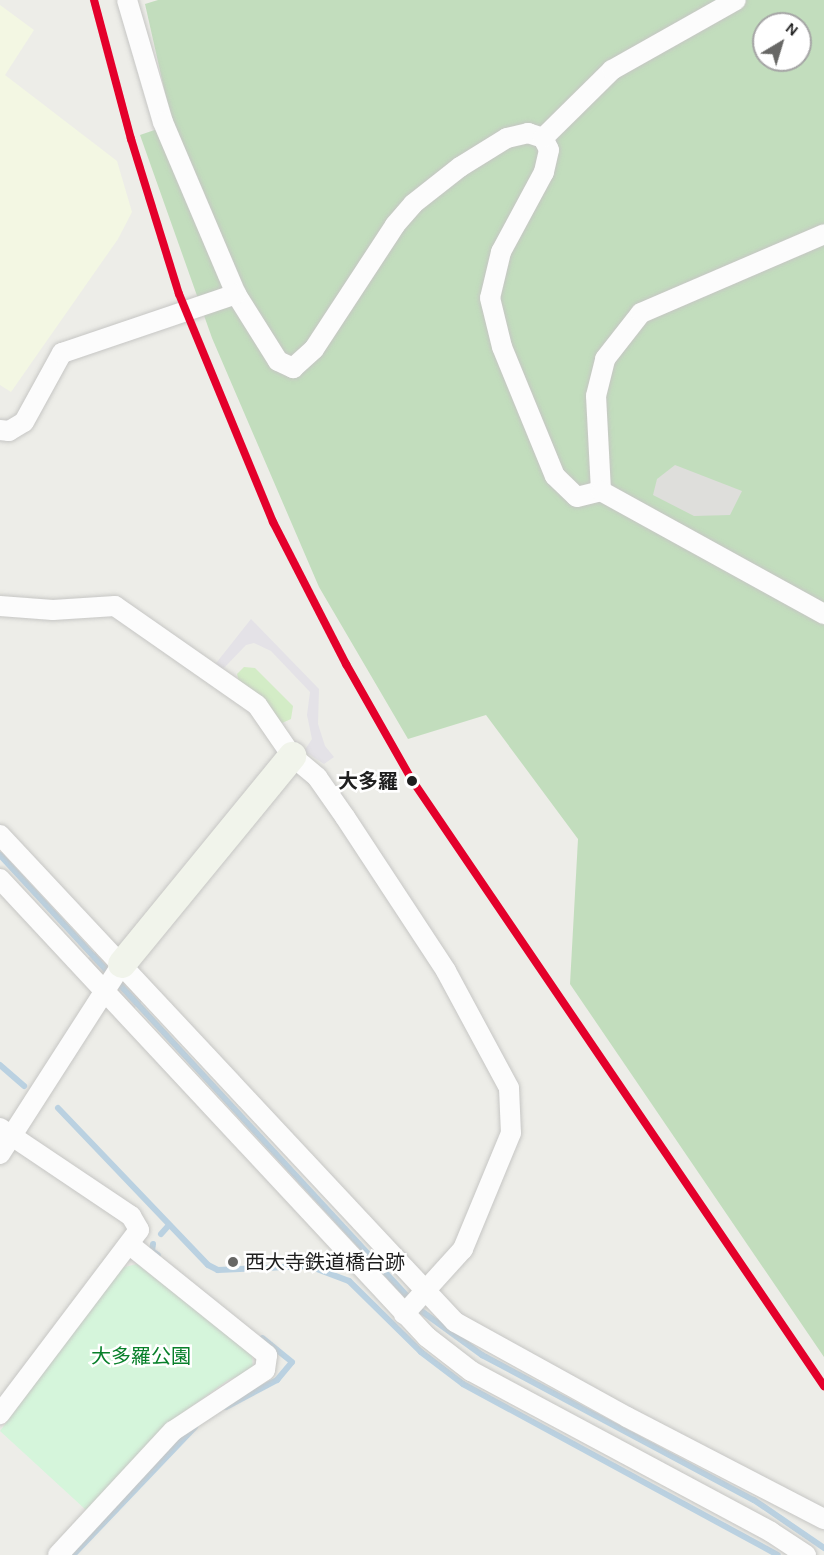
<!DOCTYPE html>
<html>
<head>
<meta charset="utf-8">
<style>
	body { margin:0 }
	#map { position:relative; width:824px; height:1555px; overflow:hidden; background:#edede8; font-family:Karla,"Noto Sans JP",sans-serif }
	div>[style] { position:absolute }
	.education>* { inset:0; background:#f3f7e3 }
	.grass>* { inset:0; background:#d3ecc6 }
	.forest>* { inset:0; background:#c2ddbd }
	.park>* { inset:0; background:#d5f5db }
	.parking>* { inset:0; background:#dededb }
	.plaza>* { inset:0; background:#e4e2e7 }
	.pier>* { inset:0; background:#dddddb }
	.stream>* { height:6px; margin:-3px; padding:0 3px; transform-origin:3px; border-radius:3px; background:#bad1e1 }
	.roads { filter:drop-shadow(0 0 2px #c6c6c4) drop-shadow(0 0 2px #c6c6c4) }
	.street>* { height:20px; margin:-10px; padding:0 10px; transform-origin:10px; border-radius:10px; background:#fcfcfc }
	.secondary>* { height:28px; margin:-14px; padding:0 14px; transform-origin:14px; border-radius:14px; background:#f1f4eb }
	.rail-1>* { height:8px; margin:-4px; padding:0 4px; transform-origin:4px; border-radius:4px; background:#e4002b }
	.dots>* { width:16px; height:16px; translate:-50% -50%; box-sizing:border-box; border:3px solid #fff; border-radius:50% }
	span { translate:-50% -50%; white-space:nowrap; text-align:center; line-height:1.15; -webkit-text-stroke:5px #fff; paint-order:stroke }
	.stop-label { font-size:20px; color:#1f1f1f; font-weight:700 }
	.right { translate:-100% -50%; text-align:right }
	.poi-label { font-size:20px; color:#1f1f1f }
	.left { translate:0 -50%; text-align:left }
	.park-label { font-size:20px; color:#09802b }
	.north { position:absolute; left:752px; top:12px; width:60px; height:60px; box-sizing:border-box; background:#fff; border:2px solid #a5a5a5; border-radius:50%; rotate:38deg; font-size:16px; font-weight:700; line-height:24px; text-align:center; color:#1f1f1f }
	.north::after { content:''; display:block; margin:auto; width:21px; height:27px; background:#676765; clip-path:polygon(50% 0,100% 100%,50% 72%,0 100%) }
</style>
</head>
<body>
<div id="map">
	<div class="education">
		<div style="clip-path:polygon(0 5px,34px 30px,5px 75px,117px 161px,132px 212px,118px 239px,11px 392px,0 385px)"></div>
	</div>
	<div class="grass">
		<div style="clip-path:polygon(244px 667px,255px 668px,293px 706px,291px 719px,282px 723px,278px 721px,240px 685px,237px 674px)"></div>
	</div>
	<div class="forest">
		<div style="clip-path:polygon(evenodd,158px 0,824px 0,824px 1357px,570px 984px,578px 839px,486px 715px,408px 739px,319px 587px,212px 338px,140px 135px,172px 124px,145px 4px,158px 0,764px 24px,800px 24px,800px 60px,764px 60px,764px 24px)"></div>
	</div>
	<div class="park">
		<div style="clip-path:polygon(137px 1264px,252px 1355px,253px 1370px,228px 1380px,167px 1424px,86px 1510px,0 1431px,121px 1268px)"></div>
	</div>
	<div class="parking">
		<div style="clip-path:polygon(675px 465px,742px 491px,730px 515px,694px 516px,653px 495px,657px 479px)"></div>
	</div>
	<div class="plaza">
		<div style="clip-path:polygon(251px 619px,319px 689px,318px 724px,325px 746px,334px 757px,324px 764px,304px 751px,312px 739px,307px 715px,310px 692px,271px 651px,254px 643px,246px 645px,223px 669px,213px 667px)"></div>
	</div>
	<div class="pier">
		<div style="clip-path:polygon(100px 948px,145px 999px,132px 1010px,87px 959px)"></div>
	</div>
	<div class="stream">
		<div style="left:0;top:855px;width:619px;rotate:47.29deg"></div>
		<div style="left:420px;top:1310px;width:77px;rotate:36deg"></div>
		<div style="left:482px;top:1355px;width:308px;rotate:28.1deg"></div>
		<div style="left:754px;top:1500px;width:85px;rotate:34.4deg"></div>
		<div style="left:0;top:1065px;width:32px;rotate:41deg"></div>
		<div style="left:58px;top:1108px;width:217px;rotate:46.3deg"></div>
		<div style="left:208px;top:1265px;width:11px;rotate:27deg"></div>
		<div style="left:218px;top:1270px;width:91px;rotate:-2.5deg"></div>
		<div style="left:309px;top:1266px;width:43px;rotate:20.6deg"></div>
		<div style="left:349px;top:1281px;width:101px;rotate:44.6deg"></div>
		<div style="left:421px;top:1352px;width:53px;rotate:37.3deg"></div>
		<div style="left:463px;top:1384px;width:358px;rotate:28.5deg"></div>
		<div style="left:161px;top:1234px;width:12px;rotate:-48deg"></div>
		<div style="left:153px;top:1244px;width:7px;rotate:98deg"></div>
		<div style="left:152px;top:1251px;width:7px;rotate:34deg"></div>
		<div style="left:226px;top:1407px;width:58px;rotate:-27.9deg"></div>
		<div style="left:277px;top:1380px;width:23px;rotate:-50deg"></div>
		<div style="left:292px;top:1362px;width:38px;rotate:-141deg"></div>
		<div style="left:73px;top:1555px;width:177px;rotate:-46.4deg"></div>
	</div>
	<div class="roads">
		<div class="street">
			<div style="left:127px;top:0;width:127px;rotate:73.6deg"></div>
			<div style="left:163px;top:122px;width:187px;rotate:67deg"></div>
			<div style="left:236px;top:294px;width:79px;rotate:57.9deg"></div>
			<div style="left:278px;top:361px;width:17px;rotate:25deg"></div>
			<div style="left:293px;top:368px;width:28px;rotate:-42deg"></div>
			<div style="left:314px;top:349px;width:148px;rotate:-56.8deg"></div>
			<div style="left:395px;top:225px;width:28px;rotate:-49deg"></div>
			<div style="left:413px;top:204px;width:60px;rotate:-38.2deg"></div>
			<div style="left:460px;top:167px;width:55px;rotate:-31.7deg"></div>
			<div style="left:507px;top:138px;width:22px;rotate:-13deg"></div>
			<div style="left:528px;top:133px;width:16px;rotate:18deg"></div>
			<div style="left:543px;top:138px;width:13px;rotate:63deg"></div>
			<div style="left:549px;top:150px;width:23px;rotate:103deg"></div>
			<div style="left:544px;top:172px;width:91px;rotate:118.3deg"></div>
			<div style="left:501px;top:252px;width:47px;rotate:103.4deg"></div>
			<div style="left:490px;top:298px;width:50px;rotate:76.2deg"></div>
			<div style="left:502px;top:347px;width:139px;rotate:67.7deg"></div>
			<div style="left:555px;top:476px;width:30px;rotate:44deg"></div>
			<div style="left:577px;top:497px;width:25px;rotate:-14deg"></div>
			<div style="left:601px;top:491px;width:95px;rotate:-93deg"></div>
			<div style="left:596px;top:396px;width:38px;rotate:-76deg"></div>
			<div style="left:605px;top:359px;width:58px;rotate:-52deg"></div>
			<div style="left:641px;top:313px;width:199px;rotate:-23.3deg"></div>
			<div style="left:543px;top:138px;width:97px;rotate:-44.6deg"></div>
			<div style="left:612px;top:70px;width:142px;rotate:-29.4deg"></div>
			<div style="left:0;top:430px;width:9px;rotate:6deg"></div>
			<div style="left:9px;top:431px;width:17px;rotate:-31deg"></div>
			<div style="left:24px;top:422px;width:79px;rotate:-61.2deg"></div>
			<div style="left:62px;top:353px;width:184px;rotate:-18.7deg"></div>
			<div style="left:601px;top:491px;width:255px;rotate:28.9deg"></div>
			<div style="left:0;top:606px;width:53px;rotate:4.3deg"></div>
			<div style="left:53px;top:610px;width:62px;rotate:-3.7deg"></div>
			<div style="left:115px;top:606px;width:173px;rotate:34.9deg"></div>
			<div style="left:257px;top:705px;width:62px;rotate:55.5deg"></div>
			<div style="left:292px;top:756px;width:33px;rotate:40deg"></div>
			<div style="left:317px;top:777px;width:49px;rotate:55deg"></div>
			<div style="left:345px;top:817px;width:184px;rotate:56.7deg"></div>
			<div style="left:446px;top:971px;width:133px;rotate:61.7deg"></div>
			<div style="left:509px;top:1088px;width:45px;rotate:87.5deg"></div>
			<div style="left:511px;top:1133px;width:126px;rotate:112.5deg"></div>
			<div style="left:463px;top:1249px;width:88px;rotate:132.2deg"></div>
			<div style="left:0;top:835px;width:666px;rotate:46.95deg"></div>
			<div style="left:455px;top:1322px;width:196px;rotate:28.9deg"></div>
			<div style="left:627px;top:1417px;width:222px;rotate:27.4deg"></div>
			<div style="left:0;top:879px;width:626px;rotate:47.01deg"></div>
			<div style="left:427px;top:1337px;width:56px;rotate:37.7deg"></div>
			<div style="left:471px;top:1371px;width:340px;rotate:28.2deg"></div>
			<div style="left:771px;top:1532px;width:42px;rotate:33.3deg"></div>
			<div style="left:0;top:1128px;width:158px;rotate:33.9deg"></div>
			<div style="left:131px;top:1216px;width:16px;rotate:60deg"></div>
			<div style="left:139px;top:1230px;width:231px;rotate:127.1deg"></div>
			<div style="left:0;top:1154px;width:226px;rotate:-57.3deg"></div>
			<div style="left:58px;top:1555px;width:169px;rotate:-47.2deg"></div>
			<div style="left:173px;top:1431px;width:110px;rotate:-33.5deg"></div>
			<div style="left:265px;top:1370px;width:15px;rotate:-82deg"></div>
			<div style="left:267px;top:1355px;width:177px;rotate:-141.2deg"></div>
		</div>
		<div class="secondary">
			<div style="left:122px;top:964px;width:269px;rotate:-50.7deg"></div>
		</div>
	</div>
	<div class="rail-1">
		<div style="left:94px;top:0;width:144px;rotate:75.1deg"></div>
		<div style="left:131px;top:139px;width:162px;rotate:72.8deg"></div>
		<div style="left:179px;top:294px;width:247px;rotate:67.6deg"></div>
		<div style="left:273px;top:522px;width:160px;rotate:62.8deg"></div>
		<div style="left:346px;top:664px;width:133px;rotate:60.4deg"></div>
		<div style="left:412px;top:780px;width:733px;rotate:55.79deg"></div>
	</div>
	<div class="dots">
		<div style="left:412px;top:781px;background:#1f1f1f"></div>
		<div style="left:233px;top:1262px;background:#676765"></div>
	</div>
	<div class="stop-label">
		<span class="right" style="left:398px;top:781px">大多羅</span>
	</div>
	<div class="poi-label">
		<span class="left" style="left:245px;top:1262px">西大寺鉄道橋台跡</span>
	</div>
	<div class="park-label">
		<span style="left:141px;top:1356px">大多羅公園</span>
	</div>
	<div class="north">N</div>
</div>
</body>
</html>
